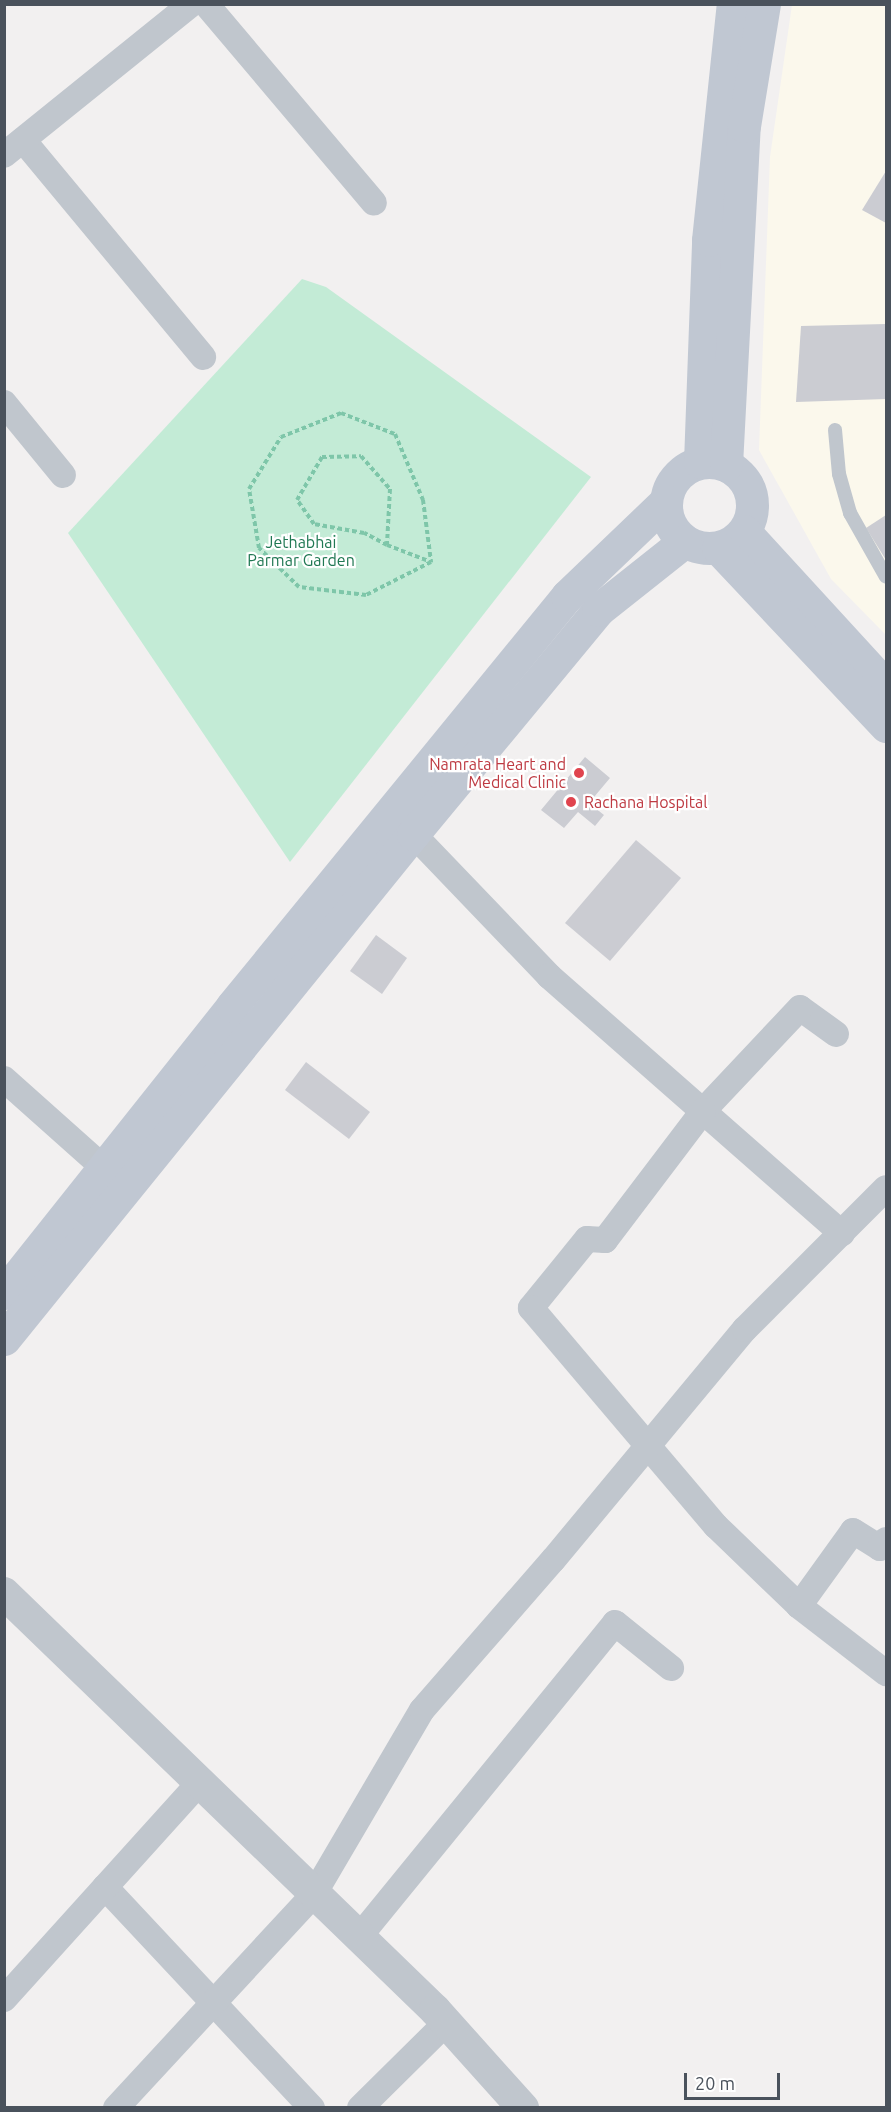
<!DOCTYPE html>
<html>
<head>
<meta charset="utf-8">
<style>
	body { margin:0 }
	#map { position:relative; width:891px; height:2112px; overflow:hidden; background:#f2f0f0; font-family:Ubuntu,sans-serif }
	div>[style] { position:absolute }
	.commercial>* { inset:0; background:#fbf8ec }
	.green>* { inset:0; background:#c3ebd6 }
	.building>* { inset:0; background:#cbccd2 }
	.path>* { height:4px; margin-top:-2px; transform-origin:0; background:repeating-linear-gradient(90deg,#7ec6a9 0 4.5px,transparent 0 7.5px) }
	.service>* { height:14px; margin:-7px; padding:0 7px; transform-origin:7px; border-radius:7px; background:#c0c6cd }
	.minor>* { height:26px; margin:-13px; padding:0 13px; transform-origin:13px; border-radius:13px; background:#c0c6cd }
	.tertiary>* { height:32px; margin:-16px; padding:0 16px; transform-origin:16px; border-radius:16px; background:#c0c6cd }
	.secondary>* { height:33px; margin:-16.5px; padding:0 16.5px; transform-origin:16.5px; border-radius:16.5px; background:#c0c7d2 }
	.secondary>.ring { margin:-16.5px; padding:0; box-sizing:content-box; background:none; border:33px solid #c0c7d2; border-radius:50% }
	.dots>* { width:16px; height:16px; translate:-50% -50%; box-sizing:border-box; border:3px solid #fff; border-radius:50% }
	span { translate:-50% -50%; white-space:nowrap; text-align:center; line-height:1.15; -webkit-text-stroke:4.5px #fff; paint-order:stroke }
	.park-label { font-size:16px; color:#207853 }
	.health-label { font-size:16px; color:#be3a42 }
	.right { translate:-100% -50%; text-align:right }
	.left { translate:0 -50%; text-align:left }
	.frame { position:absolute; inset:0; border:6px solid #4a525c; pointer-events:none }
	.scale { position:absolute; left:684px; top:2073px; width:96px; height:27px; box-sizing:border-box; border:3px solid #4a525c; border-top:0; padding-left:8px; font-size:18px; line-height:21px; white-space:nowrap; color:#4a525c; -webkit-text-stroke:4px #fff; paint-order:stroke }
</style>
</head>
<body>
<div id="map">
	<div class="commercial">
		<div style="clip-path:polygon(792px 5px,886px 5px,886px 635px,831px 579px,759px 450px,770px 157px)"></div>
	</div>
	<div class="green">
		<div style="clip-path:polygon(302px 279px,326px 287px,591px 477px,290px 862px,68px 533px)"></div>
	</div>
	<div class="building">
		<div style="clip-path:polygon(886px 171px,886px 223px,862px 210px)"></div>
		<div style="clip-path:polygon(886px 324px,886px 399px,796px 402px,801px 326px)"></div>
		<div style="clip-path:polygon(886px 515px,886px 560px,866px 528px)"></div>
		<div style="clip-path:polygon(585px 757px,610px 778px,589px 803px,604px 815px,595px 826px,578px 812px,564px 828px,541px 810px)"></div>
		<div style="clip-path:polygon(636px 840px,681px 878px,610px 961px,565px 923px)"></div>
		<div style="clip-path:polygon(376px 935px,407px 958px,382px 994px,350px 971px)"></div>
		<div style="clip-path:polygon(306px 1062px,370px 1112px,349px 1139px,285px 1090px)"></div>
	</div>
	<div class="path">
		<div style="left:387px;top:545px;width:26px;rotate:-152deg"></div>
		<div style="left:364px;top:533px;width:51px;rotate:-169.8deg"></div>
		<div style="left:314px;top:524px;width:29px;rotate:-125deg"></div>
		<div style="left:297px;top:500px;width:50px;rotate:-59.8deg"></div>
		<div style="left:322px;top:457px;width:39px;rotate:-1deg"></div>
		<div style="left:361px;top:456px;width:44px;rotate:48.7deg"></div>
		<div style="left:390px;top:489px;width:56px;rotate:93.1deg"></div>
		<div style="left:387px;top:545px;width:47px;rotate:21.1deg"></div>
		<div style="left:431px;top:562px;width:73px;rotate:153.1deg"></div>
		<div style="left:366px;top:595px;width:67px;rotate:-173.2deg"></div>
		<div style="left:299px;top:587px;width:56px;rotate:-135.7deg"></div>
		<div style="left:259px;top:548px;width:60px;rotate:-99.6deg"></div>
		<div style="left:249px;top:489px;width:61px;rotate:-58.4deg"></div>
		<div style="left:281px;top:437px;width:65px;rotate:-21.8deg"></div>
		<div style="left:341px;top:413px;width:58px;rotate:21.3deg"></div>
		<div style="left:395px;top:434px;width:72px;rotate:67deg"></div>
		<div style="left:423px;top:500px;width:63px;rotate:82.6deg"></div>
	</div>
	<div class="service">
		<div style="left:835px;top:430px;width:44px;rotate:84.8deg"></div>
		<div style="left:839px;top:474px;width:41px;rotate:74.2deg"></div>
		<div style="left:850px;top:513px;width:73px;rotate:60.6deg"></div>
	</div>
	<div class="minor">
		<div style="left:206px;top:4px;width:260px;rotate:49.8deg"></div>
		<div style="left:23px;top:140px;width:282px;rotate:50.3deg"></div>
		<div style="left:4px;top:155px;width:240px;rotate:-38.9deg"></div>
		<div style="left:4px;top:403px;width:93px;rotate:50.7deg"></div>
		<div style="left:413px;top:834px;width:197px;rotate:46.2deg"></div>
		<div style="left:549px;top:976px;width:390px;rotate:41.3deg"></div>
		<div style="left:836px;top:1034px;width:44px;rotate:-144.2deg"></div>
		<div style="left:800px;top:1008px;width:141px;rotate:133.3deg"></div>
		<div style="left:703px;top:1111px;width:162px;rotate:127.2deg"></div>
		<div style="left:605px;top:1240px;width:18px;rotate:-177deg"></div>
		<div style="left:587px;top:1239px;width:89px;rotate:129.1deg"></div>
		<div style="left:531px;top:1308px;width:286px;rotate:49.7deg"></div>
		<div style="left:716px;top:1526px;width:115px;rotate:43.9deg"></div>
		<div style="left:799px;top:1606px;width:110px;rotate:37.6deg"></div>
		<div style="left:4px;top:1079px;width:134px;rotate:41.7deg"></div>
		<div style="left:799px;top:1606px;width:92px;rotate:-54.2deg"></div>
		<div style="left:853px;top:1531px;width:32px;rotate:32deg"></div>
		<div style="left:880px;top:1548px;width:10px;rotate:-53deg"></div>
		<div style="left:105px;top:1887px;width:303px;rotate:46.9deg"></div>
		<div style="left:359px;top:1937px;width:405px;rotate:-50.8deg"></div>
		<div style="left:615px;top:1623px;width:72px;rotate:38.8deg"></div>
		<div style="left:4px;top:1999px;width:291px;rotate:-47.9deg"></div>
		<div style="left:116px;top:2108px;width:292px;rotate:-47.2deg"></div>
		<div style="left:314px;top:1894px;width:213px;rotate:-59.6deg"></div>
		<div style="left:422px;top:1710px;width:199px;rotate:-48.9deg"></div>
		<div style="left:553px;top:1560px;width:300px;rotate:-50.3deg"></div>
		<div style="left:745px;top:1329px;width:199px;rotate:-45deg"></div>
		<div style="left:360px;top:2108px;width:121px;rotate:-44.7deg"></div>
	</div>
	<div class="tertiary">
		<div style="left:4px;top:1593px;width:600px;rotate:44.05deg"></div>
		<div style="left:435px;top:2010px;width:132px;rotate:48.1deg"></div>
	</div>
	<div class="secondary">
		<div class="ring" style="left:666px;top:462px;width:53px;height:53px"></div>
		<div style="left:700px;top:462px;width:222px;rotate:-87.9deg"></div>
		<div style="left:708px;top:240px;width:237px;rotate:-84deg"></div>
		<div style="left:726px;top:465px;width:339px;rotate:-87deg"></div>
		<div style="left:744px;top:126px;width:124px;rotate:-80.7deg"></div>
		<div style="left:744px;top:531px;width:210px;rotate:47.5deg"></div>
		<div style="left:718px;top:548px;width:245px;rotate:46.7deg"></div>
		<div style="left:4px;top:1293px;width:367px;rotate:-51.5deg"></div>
		<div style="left:232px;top:1006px;width:529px;rotate:-50.75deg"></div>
		<div style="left:567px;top:596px;width:137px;rotate:-43.8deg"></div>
		<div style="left:4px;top:1339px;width:650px;rotate:-51deg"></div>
		<div style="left:413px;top:834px;width:291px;rotate:-50.4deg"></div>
		<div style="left:598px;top:610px;width:111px;rotate:-38.4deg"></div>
	</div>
	<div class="dots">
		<div style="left:579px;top:773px;background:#e0444e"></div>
		<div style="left:571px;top:802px;background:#e0444e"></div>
	</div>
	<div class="park-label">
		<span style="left:301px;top:551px">Jethabhai<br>Parmar Garden</span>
	</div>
	<div class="health-label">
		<span class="right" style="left:566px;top:773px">Namrata Heart and<br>Medical Clinic</span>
		<span class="left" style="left:584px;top:802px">Rachana Hospital</span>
	</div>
	<div class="frame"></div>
	<div class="scale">20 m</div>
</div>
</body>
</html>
